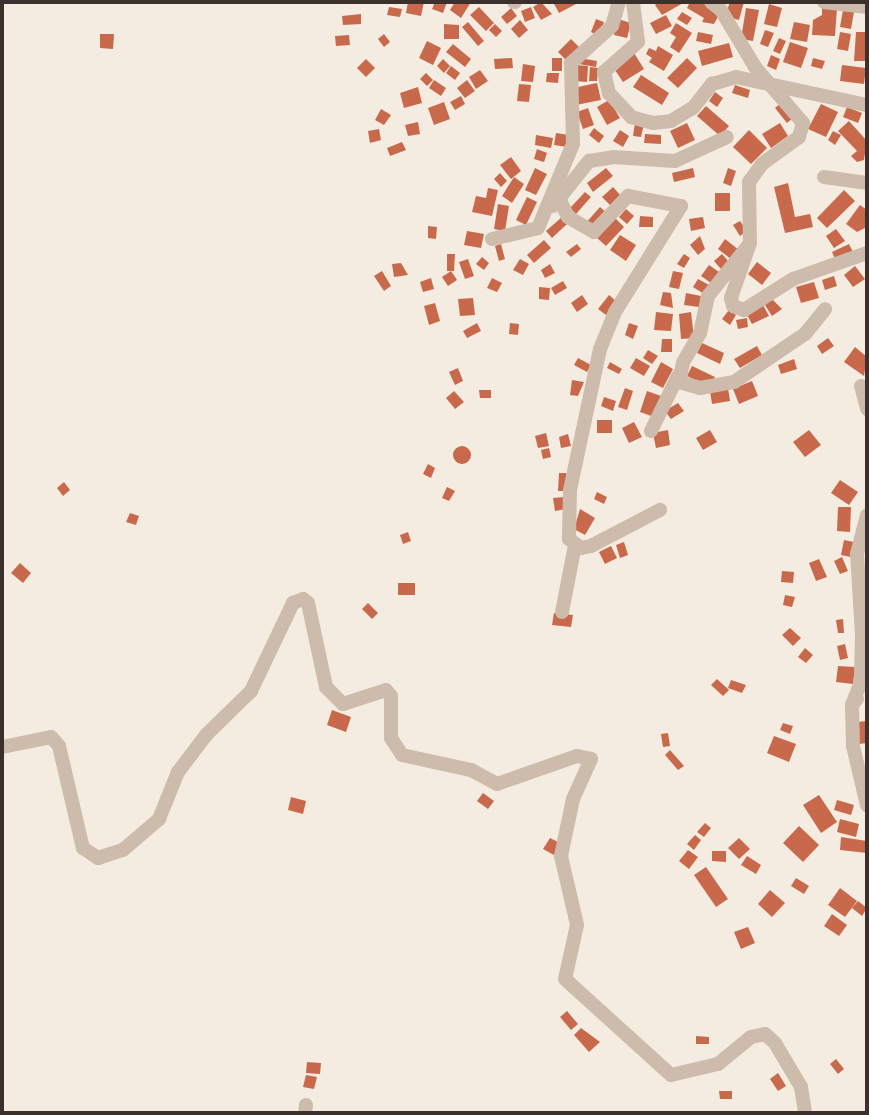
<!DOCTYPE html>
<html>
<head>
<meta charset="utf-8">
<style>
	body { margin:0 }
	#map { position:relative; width:869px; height:1115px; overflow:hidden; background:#f4ebe1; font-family:"PT Sans Narrow",sans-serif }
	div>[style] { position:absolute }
	.building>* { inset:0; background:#c8694b }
	.round { border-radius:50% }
	.minor>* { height:14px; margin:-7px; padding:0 7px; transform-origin:7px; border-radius:7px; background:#cdbbac }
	span { translate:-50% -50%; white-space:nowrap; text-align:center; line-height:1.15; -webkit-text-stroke:5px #fbf5ee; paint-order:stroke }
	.frame { position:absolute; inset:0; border:4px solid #3b302b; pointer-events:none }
</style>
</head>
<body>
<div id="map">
	<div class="building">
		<div style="clip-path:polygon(408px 2px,424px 2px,421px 16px,406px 13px)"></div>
		<div style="clip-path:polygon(435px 2px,447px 2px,443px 13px,432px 9px)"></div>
		<div style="clip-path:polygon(455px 2px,471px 2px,461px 18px,450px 10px)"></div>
		<div style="clip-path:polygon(541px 2px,552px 14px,541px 20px,533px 7px)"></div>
		<div style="clip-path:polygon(553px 2px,574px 2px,576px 4px,559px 13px)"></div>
		<div style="clip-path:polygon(659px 2px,685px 2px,662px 15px,655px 5px)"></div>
		<div style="clip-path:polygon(690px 2px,701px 2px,720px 13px,714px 24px,702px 22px,704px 18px,687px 8px)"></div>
		<div style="clip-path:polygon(730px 2px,744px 2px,739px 20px,725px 16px)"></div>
		<div style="clip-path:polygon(769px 4px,782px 8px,777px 27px,764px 24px)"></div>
		<div style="clip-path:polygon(389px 7px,402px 9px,400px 17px,387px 15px)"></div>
		<div style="clip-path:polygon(479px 7px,494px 23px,486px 31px,470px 15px)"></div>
		<div style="clip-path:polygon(531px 7px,535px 18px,525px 22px,521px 11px)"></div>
		<div style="clip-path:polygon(511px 8px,517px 16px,507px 24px,501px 17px)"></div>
		<div style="clip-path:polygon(746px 8px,759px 10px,753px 41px,741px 39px)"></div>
		<div style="clip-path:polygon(822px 8px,837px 9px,835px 36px,812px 35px,813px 20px,822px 15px)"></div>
		<div style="clip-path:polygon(843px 10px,854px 12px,851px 29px,840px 27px)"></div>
		<div style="clip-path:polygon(682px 12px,692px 18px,687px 25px,677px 19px)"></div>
		<div style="clip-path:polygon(361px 14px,361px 24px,343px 25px,342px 16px)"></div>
		<div style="clip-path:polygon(666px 15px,672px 26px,656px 34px,650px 23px)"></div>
		<div style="clip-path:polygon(596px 19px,604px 22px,599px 36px,591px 32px)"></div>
		<div style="clip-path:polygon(618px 19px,631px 23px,627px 38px,614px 35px)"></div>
		<div style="clip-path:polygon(520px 20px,528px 30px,519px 38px,511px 29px)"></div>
		<div style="clip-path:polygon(468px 22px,484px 41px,478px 46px,462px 27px)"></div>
		<div style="clip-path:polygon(794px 22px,810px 25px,807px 42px,790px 39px)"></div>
		<div style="clip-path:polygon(676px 23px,692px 33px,679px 53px,670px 47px,676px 37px,670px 33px)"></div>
		<div style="clip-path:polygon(444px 24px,459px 25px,459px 39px,444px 39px)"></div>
		<div style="clip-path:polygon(495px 24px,502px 31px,496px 37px,489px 30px)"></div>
		<div style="clip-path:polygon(765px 30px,774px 33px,768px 47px,760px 44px)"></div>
		<div style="clip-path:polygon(698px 32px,713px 35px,711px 44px,696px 41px)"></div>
		<div style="clip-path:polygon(840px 32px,851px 34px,848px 51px,837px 49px)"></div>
		<div style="clip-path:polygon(856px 32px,867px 32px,866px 61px,854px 61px)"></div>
		<div style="clip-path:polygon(100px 34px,114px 34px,113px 49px,100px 48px)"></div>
		<div style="clip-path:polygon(384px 34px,390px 42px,384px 47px,378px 39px)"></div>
		<div style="clip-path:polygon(349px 35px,350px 45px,336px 46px,335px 36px)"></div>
		<div style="clip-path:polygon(779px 38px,786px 41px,780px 54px,773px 51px)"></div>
		<div style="clip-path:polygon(571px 39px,580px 48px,567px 61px,558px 52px)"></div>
		<div style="clip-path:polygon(427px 41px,441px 48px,433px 65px,419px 58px)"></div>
		<div style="clip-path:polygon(790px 42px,808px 48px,801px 68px,783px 62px)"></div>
		<div style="clip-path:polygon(729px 43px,733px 57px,702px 66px,698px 51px)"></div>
		<div style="clip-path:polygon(453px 44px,471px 59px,465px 67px,446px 52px)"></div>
		<div style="clip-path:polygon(658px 46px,673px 55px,664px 71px,649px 62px,652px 58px,646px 54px,649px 48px,656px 51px)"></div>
		<div style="clip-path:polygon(634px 53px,644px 69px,623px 82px,613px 67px)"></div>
		<div style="clip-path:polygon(771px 55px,780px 59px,776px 70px,767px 66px)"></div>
		<div style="clip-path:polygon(512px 58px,513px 68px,495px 69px,494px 59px)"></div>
		<div style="clip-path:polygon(552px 58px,562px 58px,562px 71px,552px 71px)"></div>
		<div style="clip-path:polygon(580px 58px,597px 61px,596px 67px,579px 64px)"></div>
		<div style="clip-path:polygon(687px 58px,697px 68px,678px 88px,667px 78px)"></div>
		<div style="clip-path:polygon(813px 58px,825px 61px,822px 69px,811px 66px)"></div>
		<div style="clip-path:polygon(366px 59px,375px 68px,366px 77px,357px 68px)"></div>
		<div style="clip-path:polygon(443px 59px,450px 66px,444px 73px,437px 66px)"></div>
		<div style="clip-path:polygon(523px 64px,535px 66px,533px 82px,521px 81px)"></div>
		<div style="clip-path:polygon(575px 65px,588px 66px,587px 82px,574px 81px)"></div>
		<div style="clip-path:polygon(842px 65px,866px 68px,864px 84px,840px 81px)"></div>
		<div style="clip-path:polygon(451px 66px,460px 73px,455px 80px,446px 73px)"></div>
		<div style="clip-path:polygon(590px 67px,598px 68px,597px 81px,589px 81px)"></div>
		<div style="clip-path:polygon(480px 70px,488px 81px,476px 89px,469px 77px)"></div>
		<div style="clip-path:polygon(426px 73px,433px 80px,427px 86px,420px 79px)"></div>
		<div style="clip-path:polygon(547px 73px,559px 73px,558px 83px,546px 82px)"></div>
		<div style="clip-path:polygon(641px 75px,669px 93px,662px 105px,633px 87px)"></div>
		<div style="clip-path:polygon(434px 80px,446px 88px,441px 96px,429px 88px)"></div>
		<div style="clip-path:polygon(467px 80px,475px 91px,465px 98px,457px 88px)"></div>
		<div style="clip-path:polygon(597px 83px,601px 100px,576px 105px,573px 88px)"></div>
		<div style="clip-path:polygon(519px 84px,531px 85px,529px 102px,517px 101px)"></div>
		<div style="clip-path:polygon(735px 85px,750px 90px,748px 98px,732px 93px)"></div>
		<div style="clip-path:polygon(418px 87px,422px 103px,404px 108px,400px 93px)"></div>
		<div style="clip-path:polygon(715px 92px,723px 98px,717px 107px,709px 101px)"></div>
		<div style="clip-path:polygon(461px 96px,465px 104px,455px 110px,450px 102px)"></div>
		<div style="clip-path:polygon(609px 100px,620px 118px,607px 125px,597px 107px)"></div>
		<div style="clip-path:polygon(444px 102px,450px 119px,434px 125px,428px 108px)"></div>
		<div style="clip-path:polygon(781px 103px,793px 118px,787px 123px,775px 108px)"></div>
		<div style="clip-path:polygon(821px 104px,838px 112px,826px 137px,808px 129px)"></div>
		<div style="clip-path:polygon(706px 106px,729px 126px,720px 136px,697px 116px)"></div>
		<div style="clip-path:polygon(847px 107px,862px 113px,858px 123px,843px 117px)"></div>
		<div style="clip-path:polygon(588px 108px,594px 125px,583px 129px,577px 112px)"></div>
		<div style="clip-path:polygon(381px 109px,391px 115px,384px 125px,375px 120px)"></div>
		<div style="clip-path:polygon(849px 121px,867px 141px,864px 160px,857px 162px,851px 156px,857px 151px,838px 131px)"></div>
		<div style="clip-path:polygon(418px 122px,420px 134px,408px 136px,405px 125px)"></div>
		<div style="clip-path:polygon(635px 123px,644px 124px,641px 137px,633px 136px)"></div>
		<div style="clip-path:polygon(687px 123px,695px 140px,678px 148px,670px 131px)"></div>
		<div style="clip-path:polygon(780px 123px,788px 136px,771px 148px,762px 134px)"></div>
		<div style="clip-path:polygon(594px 128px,604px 136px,599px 143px,589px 135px)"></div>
		<div style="clip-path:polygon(379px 129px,381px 140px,370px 143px,368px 131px)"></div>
		<div style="clip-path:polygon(620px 130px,629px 136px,623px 147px,613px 141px)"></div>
		<div style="clip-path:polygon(749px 130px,767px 148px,751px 164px,733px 147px)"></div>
		<div style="clip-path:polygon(833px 131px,841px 135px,835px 145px,828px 140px)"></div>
		<div style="clip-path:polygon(556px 133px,569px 135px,567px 147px,554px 145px)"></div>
		<div style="clip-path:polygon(645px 134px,661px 135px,661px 144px,644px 143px)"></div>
		<div style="clip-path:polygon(536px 135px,553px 138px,551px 148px,535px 145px)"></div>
		<div style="clip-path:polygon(402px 142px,406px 150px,390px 156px,387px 148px)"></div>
		<div style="clip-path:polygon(537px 149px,547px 153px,544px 162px,534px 159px)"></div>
		<div style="clip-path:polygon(511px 157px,521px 171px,511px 179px,500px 165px)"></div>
		<div style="clip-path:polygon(535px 168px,547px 174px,536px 195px,525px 190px)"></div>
		<div style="clip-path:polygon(606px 168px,613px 176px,593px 192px,587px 183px)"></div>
		<div style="clip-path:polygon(693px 168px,695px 177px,674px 182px,672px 173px)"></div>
		<div style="clip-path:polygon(728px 168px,736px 171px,731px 186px,723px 183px)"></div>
		<div style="clip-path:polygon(500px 173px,507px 181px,501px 187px,494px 179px)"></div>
		<div style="clip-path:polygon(514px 177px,524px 184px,512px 203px,502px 196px)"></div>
		<div style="clip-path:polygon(788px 183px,795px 217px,810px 214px,813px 227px,785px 233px,774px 187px)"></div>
		<div style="clip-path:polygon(613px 187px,621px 196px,611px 206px,602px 197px)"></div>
		<div style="clip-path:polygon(488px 188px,498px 190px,492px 216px,472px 212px,476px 196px,486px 198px)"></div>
		<div style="clip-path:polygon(844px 190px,855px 201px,827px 228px,817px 218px)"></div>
		<div style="clip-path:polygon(585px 192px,591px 197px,576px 214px,570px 208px)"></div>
		<div style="clip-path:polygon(715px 193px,730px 193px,730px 211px,715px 211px)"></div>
		<div style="clip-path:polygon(527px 197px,537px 202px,526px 225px,516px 220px)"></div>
		<div style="clip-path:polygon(498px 204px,509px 206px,505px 231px,494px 229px)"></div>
		<div style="clip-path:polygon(860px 205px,867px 210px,867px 227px,857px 232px,846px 224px)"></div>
		<div style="clip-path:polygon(600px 207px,608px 214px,592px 232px,584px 225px)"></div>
		<div style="clip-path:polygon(626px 209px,634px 216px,627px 224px,619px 217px)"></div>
		<div style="clip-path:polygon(640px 216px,653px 217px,653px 227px,639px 227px)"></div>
		<div style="clip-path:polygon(562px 217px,568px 223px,552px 238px,546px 231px)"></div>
		<div style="clip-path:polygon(614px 217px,624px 227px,606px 246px,596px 237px)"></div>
		<div style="clip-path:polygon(703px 217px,705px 228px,691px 231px,689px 219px)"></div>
		<div style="clip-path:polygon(740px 221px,747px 231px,740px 236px,733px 225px)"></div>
		<div style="clip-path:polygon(428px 226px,437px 227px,436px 239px,428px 238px)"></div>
		<div style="clip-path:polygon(836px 229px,845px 241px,834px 248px,826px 236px)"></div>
		<div style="clip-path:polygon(467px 231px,484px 234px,481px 248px,464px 245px)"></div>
		<div style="clip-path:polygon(620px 235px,636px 245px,626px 261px,610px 250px)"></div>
		<div style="clip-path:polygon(700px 236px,705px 249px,698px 255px,690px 245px)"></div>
		<div style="clip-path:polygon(725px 239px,739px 250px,731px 259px,718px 249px)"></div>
		<div style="clip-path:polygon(544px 240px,551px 248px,534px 263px,527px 255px)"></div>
		<div style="clip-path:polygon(501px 244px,505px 259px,499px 261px,495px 246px)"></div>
		<div style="clip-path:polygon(577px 244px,581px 249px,571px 257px,566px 252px)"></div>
		<div style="clip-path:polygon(849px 244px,853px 252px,836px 261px,832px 252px)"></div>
		<div style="clip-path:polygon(447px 254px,455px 254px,454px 271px,447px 271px)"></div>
		<div style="clip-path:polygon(684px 254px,690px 258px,684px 268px,677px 264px)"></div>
		<div style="clip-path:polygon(722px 254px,729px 262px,721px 269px,714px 261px)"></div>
		<div style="clip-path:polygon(482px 257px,489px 263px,484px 270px,476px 264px)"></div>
		<div style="clip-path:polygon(468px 259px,474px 276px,465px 279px,459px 262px)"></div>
		<div style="clip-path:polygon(520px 259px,529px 264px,523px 275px,513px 270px)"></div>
		<div style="clip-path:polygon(757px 262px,771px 273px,762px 285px,748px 274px)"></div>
		<div style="clip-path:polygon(401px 263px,408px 275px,394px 277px,392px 264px)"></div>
		<div style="clip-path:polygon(550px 264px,555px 273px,545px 278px,541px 270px)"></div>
		<div style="clip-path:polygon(709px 265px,719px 272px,711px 283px,701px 276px)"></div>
		<div style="clip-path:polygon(855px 266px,865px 279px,853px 287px,844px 275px)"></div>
		<div style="clip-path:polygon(382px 271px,391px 286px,384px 291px,374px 276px)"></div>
		<div style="clip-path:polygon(451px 271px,457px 280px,448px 286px,442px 277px)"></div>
		<div style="clip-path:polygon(673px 271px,683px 273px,679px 289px,669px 287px)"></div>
		<div style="clip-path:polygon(834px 276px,837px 286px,825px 290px,822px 280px)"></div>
		<div style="clip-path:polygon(431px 278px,434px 289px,423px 292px,420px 282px)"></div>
		<div style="clip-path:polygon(492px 278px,502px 283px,497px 292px,487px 288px)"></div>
		<div style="clip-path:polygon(698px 279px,709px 285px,704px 294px,693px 287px)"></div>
		<div style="clip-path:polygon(563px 281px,567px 288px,555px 295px,551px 288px)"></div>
		<div style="clip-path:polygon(814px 282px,819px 298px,801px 303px,796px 287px)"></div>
		<div style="clip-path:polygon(539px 287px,550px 288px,549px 300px,539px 299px)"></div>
		<div style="clip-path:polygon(663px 292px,671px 293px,673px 308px,660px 305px)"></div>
		<div style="clip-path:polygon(686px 293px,701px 296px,699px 307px,684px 305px)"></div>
		<div style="clip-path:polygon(582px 295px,588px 304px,577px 312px,571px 303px)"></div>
		<div style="clip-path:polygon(609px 295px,616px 301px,606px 315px,598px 309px)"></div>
		<div style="clip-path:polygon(770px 297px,782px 309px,772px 316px,763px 302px)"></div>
		<div style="clip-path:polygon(473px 298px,475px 315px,460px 316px,458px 299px)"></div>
		<div style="clip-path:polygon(435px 303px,440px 321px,429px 325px,424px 306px)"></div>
		<div style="clip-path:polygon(763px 305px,769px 316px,752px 324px,746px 313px)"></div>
		<div style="clip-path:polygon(729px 310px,736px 315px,730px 325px,722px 319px)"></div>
		<div style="clip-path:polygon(656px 312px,673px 314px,671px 331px,654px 330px)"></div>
		<div style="clip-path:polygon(691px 312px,694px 338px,681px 339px,679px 314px)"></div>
		<div style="clip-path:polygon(747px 318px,748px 327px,738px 329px,736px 320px)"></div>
		<div style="clip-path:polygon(477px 323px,481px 331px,467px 338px,463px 331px)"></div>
		<div style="clip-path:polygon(510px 323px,519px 324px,518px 335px,509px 334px)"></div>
		<div style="clip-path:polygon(629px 323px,638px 326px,633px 339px,625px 335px)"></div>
		<div style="clip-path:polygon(828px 338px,834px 346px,822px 354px,817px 346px)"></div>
		<div style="clip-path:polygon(662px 339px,672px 339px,672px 352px,661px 352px)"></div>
		<div style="clip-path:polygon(702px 343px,724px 353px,720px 364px,697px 353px)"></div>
		<div style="clip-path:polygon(757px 346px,762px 355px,740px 368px,734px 359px)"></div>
		<div style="clip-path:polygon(855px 347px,867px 357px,864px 376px,844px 362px)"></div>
		<div style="clip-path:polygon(648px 350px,658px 356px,652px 364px,643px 358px)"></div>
		<div style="clip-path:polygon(578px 358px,591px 365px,587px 372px,574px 365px)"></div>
		<div style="clip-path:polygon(636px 358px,650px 366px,644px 376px,630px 368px)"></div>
		<div style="clip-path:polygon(794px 359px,797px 369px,781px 374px,778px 365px)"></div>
		<div style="clip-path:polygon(610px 362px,622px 369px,619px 374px,607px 368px)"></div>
		<div style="clip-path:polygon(661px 362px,673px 369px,663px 388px,651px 382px)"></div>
		<div style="clip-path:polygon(692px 366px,715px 377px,710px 387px,687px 376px)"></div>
		<div style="clip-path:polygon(458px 368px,463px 381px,455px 385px,449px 372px)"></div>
		<div style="clip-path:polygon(572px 380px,584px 382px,578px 396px,570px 395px)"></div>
		<div style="clip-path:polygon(752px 381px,758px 396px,739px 404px,733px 389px)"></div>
		<div style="clip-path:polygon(625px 388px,633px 391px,627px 410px,618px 407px)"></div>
		<div style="clip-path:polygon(728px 388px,730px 401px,712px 404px,710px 391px)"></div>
		<div style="clip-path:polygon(479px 390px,491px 390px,491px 398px,480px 398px)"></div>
		<div style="clip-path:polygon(454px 391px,464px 402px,455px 409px,446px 398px)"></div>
		<div style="clip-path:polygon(647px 391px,661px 396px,654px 417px,640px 412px)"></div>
		<div style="clip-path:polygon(604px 397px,616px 401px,613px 411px,601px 406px)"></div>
		<div style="clip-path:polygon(678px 403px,684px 411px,671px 419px,665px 411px)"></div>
		<div style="clip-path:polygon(597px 420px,612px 420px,612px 433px,597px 433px)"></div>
		<div style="clip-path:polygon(634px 422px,642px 437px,629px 443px,622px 428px)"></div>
		<div style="clip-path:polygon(668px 430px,670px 445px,656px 448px,653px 433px)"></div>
		<div style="clip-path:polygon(710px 430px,717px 442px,703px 450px,696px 438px)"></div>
		<div style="clip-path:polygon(809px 430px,821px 445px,805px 457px,793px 442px)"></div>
		<div style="clip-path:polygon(546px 433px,549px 446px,538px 448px,535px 436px)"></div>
		<div style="clip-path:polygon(568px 434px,571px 446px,561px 448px,559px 437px)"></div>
		<div class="round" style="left:453px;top:446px;width:18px;height:18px"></div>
		<div style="clip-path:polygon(549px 448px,551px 457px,543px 459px,541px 450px)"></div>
		<div style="clip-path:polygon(428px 464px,435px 468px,431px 478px,423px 474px)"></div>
		<div style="clip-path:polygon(559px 473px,566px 473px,566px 491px,558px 491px)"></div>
		<div style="clip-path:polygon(840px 480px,858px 492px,849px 505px,831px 493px)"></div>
		<div style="clip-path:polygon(64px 482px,70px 490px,63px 496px,57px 488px)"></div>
		<div style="clip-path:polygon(447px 487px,455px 491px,449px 501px,442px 498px)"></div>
		<div style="clip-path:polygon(597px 492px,607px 497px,604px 504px,594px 499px)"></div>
		<div style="clip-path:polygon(564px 497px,566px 509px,555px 511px,553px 498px)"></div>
		<div style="clip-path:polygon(838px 507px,851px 507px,850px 532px,837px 531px)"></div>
		<div style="clip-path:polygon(580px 509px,595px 518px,585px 535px,574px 529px)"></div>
		<div style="clip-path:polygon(130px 513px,139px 516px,136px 525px,126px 522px)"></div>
		<div style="clip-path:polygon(408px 532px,411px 541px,403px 544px,400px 535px)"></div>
		<div style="clip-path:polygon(844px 540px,854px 542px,851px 557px,841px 555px)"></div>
		<div style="clip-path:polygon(624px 542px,628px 555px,620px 558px,616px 545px)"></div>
		<div style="clip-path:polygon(611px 546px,617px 558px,605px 564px,599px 552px)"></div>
		<div style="clip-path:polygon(842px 557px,848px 571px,840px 574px,834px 561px)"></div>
		<div style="clip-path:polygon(819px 559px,827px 577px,816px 581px,809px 563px)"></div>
		<div style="clip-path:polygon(20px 563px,31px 573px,23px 583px,11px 573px)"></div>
		<div style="clip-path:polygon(782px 571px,794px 572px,793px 583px,781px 582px)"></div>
		<div style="clip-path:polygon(398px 583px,415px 583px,415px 595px,398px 595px)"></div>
		<div style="clip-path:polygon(785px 595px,795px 597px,792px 607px,783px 605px)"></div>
		<div style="clip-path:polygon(368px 603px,378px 613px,372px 619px,362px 609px)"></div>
		<div style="clip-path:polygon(554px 613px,573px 615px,571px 627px,552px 625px)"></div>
		<div style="clip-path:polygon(843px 619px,844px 633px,838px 633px,836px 620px)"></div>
		<div style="clip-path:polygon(790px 628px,801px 638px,793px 646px,782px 635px)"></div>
		<div style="clip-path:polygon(845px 644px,848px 658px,840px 660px,837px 646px)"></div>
		<div style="clip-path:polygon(805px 648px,813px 655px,806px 663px,798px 657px)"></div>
		<div style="clip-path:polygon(838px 666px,855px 667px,853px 684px,836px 682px)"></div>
		<div style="clip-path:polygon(717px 679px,729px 690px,723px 696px,711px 685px)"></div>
		<div style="clip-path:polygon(731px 680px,746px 685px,742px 693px,728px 688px)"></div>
		<div style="clip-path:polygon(332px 710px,351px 717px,346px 732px,327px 725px)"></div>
		<div style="clip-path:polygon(867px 721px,867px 743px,859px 744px,857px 722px)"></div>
		<div style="clip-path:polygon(783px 723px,793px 726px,790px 734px,780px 730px)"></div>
		<div style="clip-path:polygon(668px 733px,670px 746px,663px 747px,661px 734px)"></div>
		<div style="clip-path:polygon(774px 736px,796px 744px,789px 762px,767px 753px)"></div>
		<div style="clip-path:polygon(670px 750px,684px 766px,678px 770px,665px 755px)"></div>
		<div style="clip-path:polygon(483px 793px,494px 801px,488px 809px,477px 801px)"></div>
		<div style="clip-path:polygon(819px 795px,837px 822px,821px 833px,803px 805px)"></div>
		<div style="clip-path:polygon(291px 797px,306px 801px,303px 814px,288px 810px)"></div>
		<div style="clip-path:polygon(837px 800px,854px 805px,851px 815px,834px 810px)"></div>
		<div style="clip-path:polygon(840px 819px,859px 824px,856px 837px,837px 832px)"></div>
		<div style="clip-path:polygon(705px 823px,711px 828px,704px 837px,697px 832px)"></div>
		<div style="clip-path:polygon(799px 826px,819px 845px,803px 862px,783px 843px)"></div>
		<div style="clip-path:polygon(695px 835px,701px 840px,694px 850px,687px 844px)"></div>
		<div style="clip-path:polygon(841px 837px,867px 841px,867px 853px,840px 850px)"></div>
		<div style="clip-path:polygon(550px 838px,560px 843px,554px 855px,543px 849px)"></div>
		<div style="clip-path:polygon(739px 838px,750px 849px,739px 859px,728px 848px)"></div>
		<div style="clip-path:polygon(688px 850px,698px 857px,689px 869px,679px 861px)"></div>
		<div style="clip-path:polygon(712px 851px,726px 851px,726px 862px,712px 861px)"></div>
		<div style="clip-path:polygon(747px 856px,761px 865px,756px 874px,741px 865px)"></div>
		<div style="clip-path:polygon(706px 867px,728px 899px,716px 907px,694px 875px)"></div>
		<div style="clip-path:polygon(796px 878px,809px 886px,804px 894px,791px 886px)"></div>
		<div style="clip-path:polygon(840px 888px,857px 901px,845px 917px,828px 905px)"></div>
		<div style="clip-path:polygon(770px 890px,785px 903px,772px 917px,758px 904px)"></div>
		<div style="clip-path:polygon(858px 901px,867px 908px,862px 916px,852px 908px)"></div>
		<div style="clip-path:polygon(832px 914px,847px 925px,839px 936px,824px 926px)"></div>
		<div style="clip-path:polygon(748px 927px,755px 943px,741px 949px,734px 932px)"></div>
		<div style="clip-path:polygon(567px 1011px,578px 1024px,571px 1030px,560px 1017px)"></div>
		<div style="clip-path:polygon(581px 1028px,600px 1042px,589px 1052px,574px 1035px)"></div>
		<div style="clip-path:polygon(696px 1036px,709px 1037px,709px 1044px,696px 1044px)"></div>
		<div style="clip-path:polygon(836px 1059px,844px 1069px,838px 1074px,830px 1064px)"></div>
		<div style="clip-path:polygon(307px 1062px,321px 1063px,320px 1074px,306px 1073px)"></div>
		<div style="clip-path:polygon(778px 1073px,786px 1086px,778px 1091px,770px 1079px)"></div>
		<div style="clip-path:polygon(306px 1075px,317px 1077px,314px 1089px,303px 1087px)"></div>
		<div style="clip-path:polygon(719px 1091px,732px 1091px,732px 1099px,720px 1099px)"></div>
	</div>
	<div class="minor">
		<div style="left:514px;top:2px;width:1px"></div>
		<div style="left:633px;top:2px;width:40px;rotate:82.9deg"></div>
		<div style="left:638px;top:42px;width:45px;rotate:138.6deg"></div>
		<div style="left:604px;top:72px;width:22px;rotate:77deg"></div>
		<div style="left:609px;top:93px;width:33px;rotate:47deg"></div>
		<div style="left:631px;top:117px;width:23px;rotate:15deg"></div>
		<div style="left:653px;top:123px;width:18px;rotate:-6deg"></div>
		<div style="left:671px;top:121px;width:26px;rotate:-31deg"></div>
		<div style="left:693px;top:108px;width:31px;rotate:-52deg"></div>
		<div style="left:712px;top:84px;width:25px;rotate:-16deg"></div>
		<div style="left:736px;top:77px;width:134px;rotate:12.1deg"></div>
		<div style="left:711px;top:2px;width:13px;rotate:39deg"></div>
		<div style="left:721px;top:10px;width:66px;rotate:59.2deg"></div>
		<div style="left:755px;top:67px;width:74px;rotate:49.4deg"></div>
		<div style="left:803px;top:123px;width:15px;rotate:106deg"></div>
		<div style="left:799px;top:137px;width:46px;rotate:143.9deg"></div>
		<div style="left:762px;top:164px;width:22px;rotate:126deg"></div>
		<div style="left:749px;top:182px;width:61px;rotate:89.1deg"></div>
		<div style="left:750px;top:243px;width:58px;rotate:109.1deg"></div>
		<div style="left:731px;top:298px;width:8px;rotate:76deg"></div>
		<div style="left:733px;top:306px;width:12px;rotate:20deg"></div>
		<div style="left:744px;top:310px;width:58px;rotate:-32.3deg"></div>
		<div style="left:793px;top:279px;width:78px;rotate:-19.4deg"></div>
		<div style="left:824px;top:2px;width:43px;rotate:6.6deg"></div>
		<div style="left:824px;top:177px;width:43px;rotate:7.9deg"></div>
		<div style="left:560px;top:200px;width:19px;rotate:65deg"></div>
		<div style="left:568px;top:217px;width:30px;rotate:30deg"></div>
		<div style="left:594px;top:232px;width:50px;rotate:-46.6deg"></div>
		<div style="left:628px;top:196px;width:54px;rotate:10.7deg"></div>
		<div style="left:681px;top:206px;width:125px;rotate:121.9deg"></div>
		<div style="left:615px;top:312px;width:40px;rotate:112deg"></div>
		<div style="left:600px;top:349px;width:144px;rotate:102deg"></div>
		<div style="left:570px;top:490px;width:49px;rotate:91.2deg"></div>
		<div style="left:569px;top:539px;width:15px;rotate:37deg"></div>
		<div style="left:581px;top:548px;width:10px;rotate:-11deg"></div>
		<div style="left:591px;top:546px;width:78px;rotate:-27.6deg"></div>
		<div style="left:553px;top:206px;width:58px;rotate:-51.3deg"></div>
		<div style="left:589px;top:161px;width:24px;rotate:-9deg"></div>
		<div style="left:613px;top:157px;width:62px;rotate:3.7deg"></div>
		<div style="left:675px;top:161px;width:57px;rotate:-24.8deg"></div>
		<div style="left:492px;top:239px;width:47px;rotate:-13.4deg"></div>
		<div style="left:538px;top:228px;width:91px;rotate:-67.4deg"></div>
		<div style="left:573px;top:144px;width:81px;rotate:-91.4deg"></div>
		<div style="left:571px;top:63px;width:55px;rotate:-42.1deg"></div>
		<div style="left:612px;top:26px;width:25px;rotate:-74deg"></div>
		<div style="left:747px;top:247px;width:63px;rotate:128.5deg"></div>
		<div style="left:708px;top:296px;width:38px;rotate:102deg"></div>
		<div style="left:700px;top:333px;width:34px;rotate:120deg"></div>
		<div style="left:683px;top:363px;width:19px;rotate:102deg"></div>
		<div style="left:679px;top:382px;width:22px;rotate:16deg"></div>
		<div style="left:700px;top:388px;width:35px;rotate:-10deg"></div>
		<div style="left:734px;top:382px;width:86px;rotate:-34.1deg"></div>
		<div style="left:805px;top:334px;width:32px;rotate:-51deg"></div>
		<div style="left:861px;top:386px;width:24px;rotate:75deg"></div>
		<div style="left:651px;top:431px;width:61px;rotate:-63.9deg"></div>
		<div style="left:562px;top:612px;width:68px;rotate:-79deg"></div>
		<div style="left:857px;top:699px;width:8px;rotate:130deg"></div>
		<div style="left:852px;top:705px;width:41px;rotate:88.6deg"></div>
		<div style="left:853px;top:746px;width:61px;rotate:76.7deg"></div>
		<div style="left:852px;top:705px;width:26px;rotate:-69deg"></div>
		<div style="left:861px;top:681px;width:46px;rotate:-88.8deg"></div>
		<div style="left:862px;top:635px;width:81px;rotate:-93.5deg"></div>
		<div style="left:857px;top:554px;width:40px;rotate:-75.6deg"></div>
		<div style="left:2px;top:747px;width:50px;rotate:-11.5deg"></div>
		<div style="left:51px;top:737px;width:12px;rotate:48deg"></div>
		<div style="left:59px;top:746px;width:105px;rotate:76.8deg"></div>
		<div style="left:83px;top:848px;width:18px;rotate:34deg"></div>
		<div style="left:98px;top:858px;width:26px;rotate:-18deg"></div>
		<div style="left:123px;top:850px;width:48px;rotate:-40.7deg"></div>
		<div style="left:159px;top:819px;width:51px;rotate:-68deg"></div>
		<div style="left:178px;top:772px;width:48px;rotate:-52.7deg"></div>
		<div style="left:207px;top:734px;width:62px;rotate:-44.3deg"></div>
		<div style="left:251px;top:691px;width:98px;rotate:-64.5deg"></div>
		<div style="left:293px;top:603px;width:11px;rotate:-22deg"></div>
		<div style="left:303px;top:599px;width:6px;rotate:39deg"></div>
		<div style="left:308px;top:603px;width:86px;rotate:77.9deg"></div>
		<div style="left:326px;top:687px;width:24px;rotate:45deg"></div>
		<div style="left:343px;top:704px;width:45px;rotate:-18deg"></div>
		<div style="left:386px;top:690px;width:8px;rotate:50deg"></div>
		<div style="left:391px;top:696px;width:42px;rotate:90deg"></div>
		<div style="left:391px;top:738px;width:20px;rotate:57deg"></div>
		<div style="left:402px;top:755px;width:71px;rotate:12.3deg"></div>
		<div style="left:471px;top:770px;width:30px;rotate:28deg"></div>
		<div style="left:497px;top:784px;width:85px;rotate:-19.3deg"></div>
		<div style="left:577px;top:756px;width:14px;rotate:12deg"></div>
		<div style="left:591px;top:759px;width:44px;rotate:114.2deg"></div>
		<div style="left:573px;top:799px;width:58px;rotate:101.9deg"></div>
		<div style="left:561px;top:856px;width:71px;rotate:76.9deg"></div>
		<div style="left:577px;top:925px;width:55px;rotate:102.5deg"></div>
		<div style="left:565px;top:979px;width:143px;rotate:42.2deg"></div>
		<div style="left:671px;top:1075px;width:48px;rotate:-13.2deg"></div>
		<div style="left:718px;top:1064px;width:43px;rotate:-39.3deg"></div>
		<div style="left:751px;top:1037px;width:14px;rotate:-12deg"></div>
		<div style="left:765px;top:1034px;width:13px;rotate:42deg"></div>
		<div style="left:775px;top:1043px;width:51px;rotate:59.4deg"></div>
		<div style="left:801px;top:1087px;width:26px;rotate:81deg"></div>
		<div style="left:305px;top:1113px;width:8px;rotate:-83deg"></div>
	</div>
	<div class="frame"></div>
</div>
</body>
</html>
